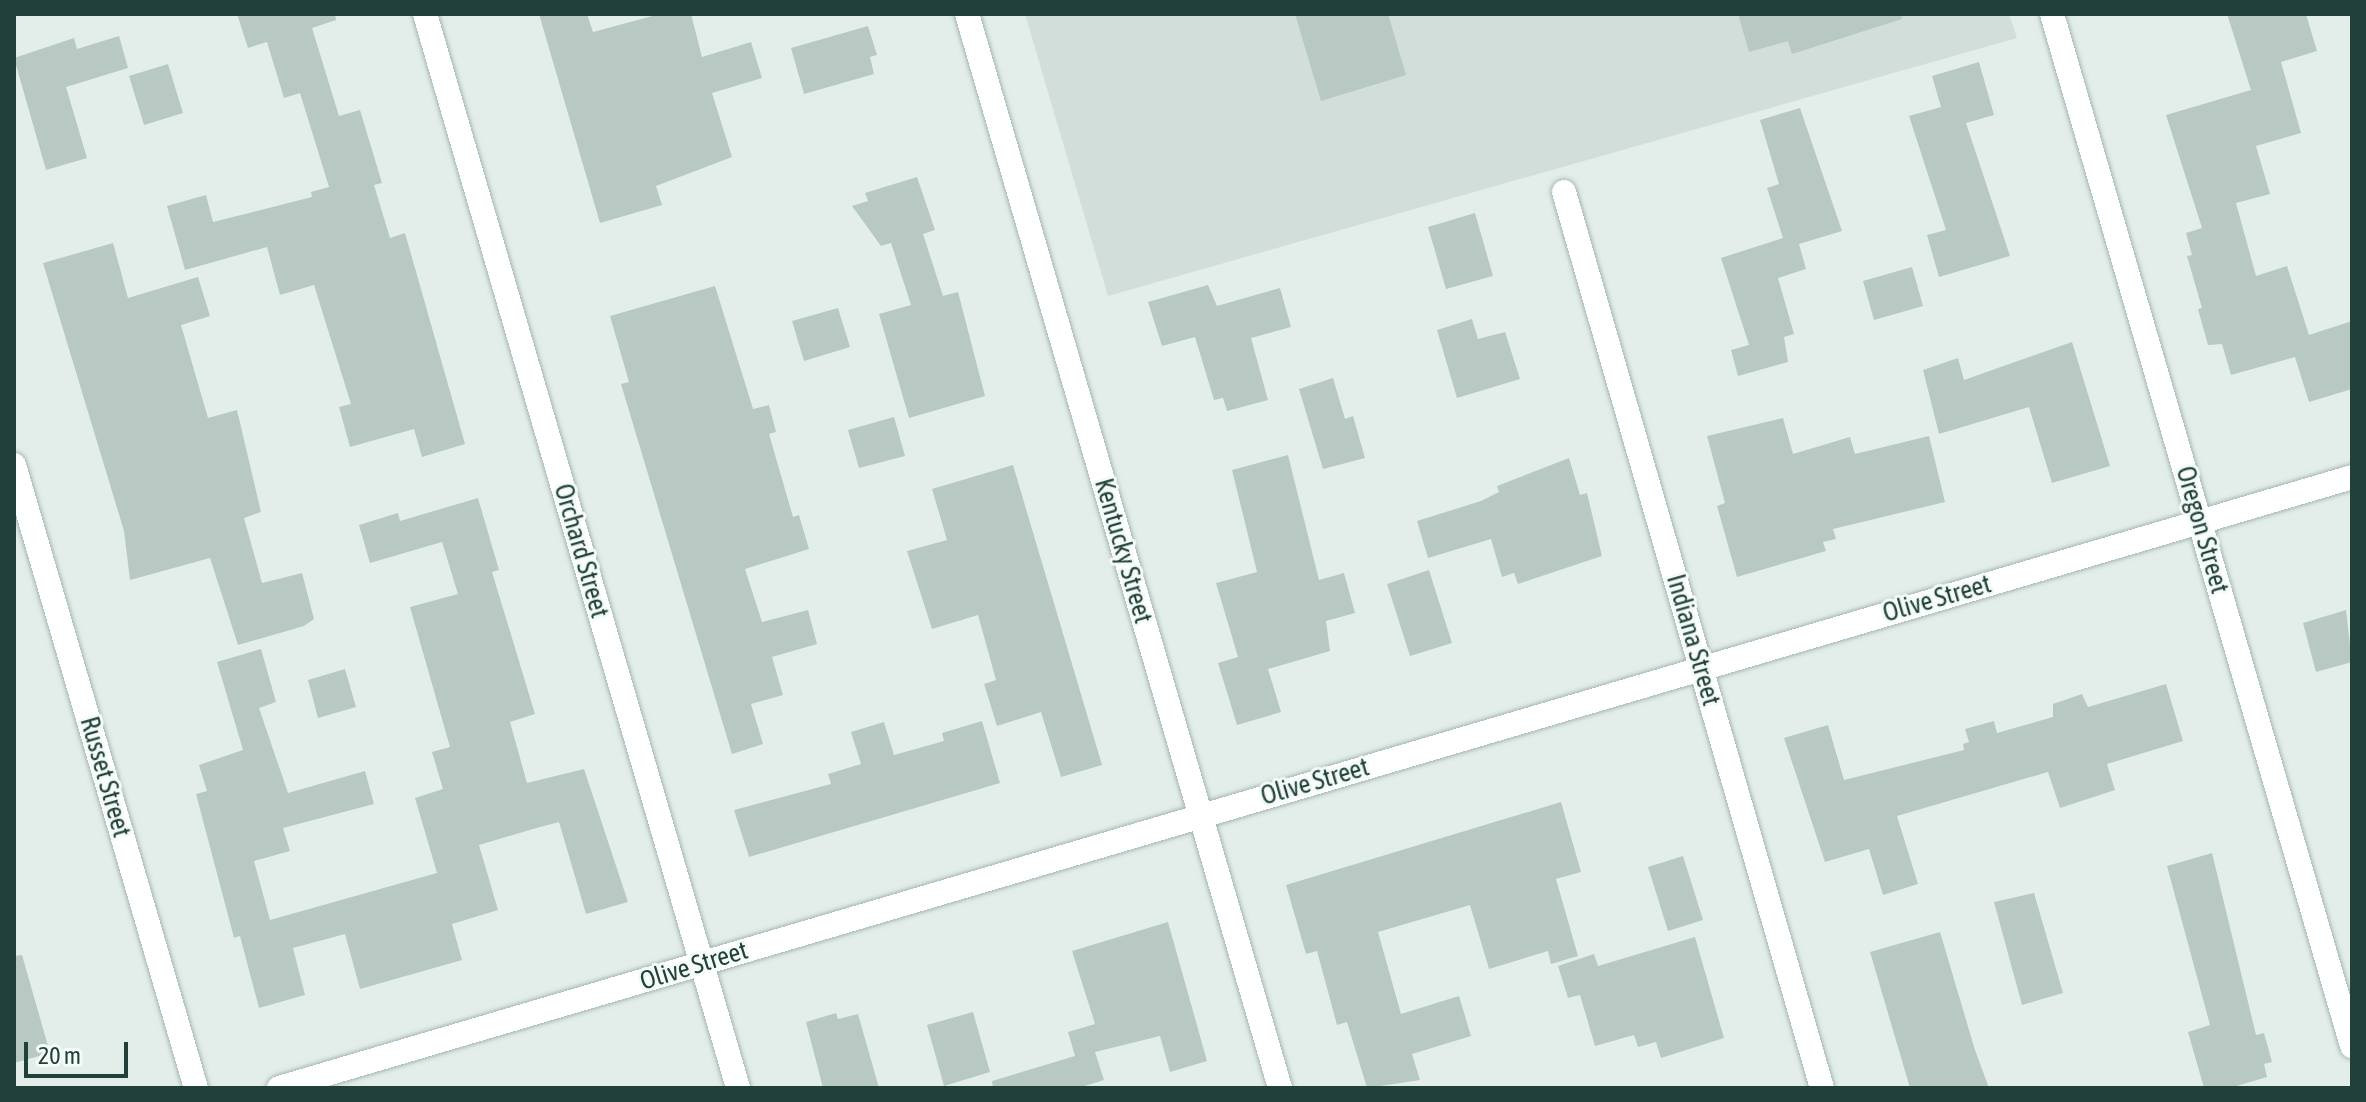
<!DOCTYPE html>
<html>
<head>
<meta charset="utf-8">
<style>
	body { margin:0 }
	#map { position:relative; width:2366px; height:1102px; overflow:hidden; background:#e3eeea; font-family:"Asap Condensed",sans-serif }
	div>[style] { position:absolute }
	.built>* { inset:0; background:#d1ded9 }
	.building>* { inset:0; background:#b8c9c3 }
	.roads { filter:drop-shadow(0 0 2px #a5b6b2) drop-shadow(0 0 2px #a5b6b2) }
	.minor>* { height:24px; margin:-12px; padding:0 12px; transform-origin:12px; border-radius:12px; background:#fff }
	span { translate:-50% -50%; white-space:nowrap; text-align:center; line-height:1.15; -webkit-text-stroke:6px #f4faf7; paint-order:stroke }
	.street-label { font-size:26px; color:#21403a }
	.frame { position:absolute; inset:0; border:16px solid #21403a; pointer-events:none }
	.scale { position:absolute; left:24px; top:1042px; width:104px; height:36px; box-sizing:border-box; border:4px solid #21403a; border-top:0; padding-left:10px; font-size:24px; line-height:28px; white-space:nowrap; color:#21403a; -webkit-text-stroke:6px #f4faf7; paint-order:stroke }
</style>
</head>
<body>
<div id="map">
	<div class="built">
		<div style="clip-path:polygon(1025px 14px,2009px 14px,2017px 38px,1108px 296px)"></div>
	</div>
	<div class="building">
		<div style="clip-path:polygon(237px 14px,335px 14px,336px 20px,312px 28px,339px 116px,360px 110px,382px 183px,374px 185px,390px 238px,405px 233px,465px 444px,422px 457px,414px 429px,350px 447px,339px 407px,351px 404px,314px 285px,280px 295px,267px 247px,185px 270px,167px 206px,206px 195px,213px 222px,312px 197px,311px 192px,329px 187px,300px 93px,284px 98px,267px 42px,248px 48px)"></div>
		<div style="clip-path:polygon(539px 14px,587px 14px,593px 32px,660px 14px,691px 14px,702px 57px,751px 42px,762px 78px,712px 93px,732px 157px,656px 186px,662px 205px,600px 223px)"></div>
		<div style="clip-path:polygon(1295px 14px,1388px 14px,1406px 75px,1321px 101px)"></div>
		<div style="clip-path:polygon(1738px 14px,1901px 14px,1902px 19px,1792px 54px,1788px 41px,1749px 52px)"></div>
		<div style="clip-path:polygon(2227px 14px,2306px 14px,2317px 51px,2281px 62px,2301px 133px,2256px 146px,2270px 194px,2236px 203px,2256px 276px,2287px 266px,2309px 335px,2352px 321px,2352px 389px,2309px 402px,2295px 357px,2231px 375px,2222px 344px,2208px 345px,2198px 309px,2202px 308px,2187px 256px,2192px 255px,2186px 233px,2202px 228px,2166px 115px,2251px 90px)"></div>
		<div style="clip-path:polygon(868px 26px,877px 55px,870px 57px,874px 74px,804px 94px,791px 48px)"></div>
		<div style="clip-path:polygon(119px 36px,128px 68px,66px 87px,87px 158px,46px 170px,14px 58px,74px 38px,77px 49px)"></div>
		<div style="clip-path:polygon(1979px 62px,1994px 115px,1966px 123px,2010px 256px,1939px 277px,1927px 235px,1946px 230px,1909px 116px,1941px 107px,1932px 76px)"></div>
		<div style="clip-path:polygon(168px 64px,183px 113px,144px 125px,129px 76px)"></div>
		<div style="clip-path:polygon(1800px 108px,1842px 231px,1799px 244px,1806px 269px,1778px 278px,1794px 334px,1784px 337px,1788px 362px,1738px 376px,1731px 350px,1749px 345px,1721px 258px,1783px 238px,1767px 188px,1779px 184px,1760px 120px)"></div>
		<div style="clip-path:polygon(917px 177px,935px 230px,923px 234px,943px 296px,958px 292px,985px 396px,909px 418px,879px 314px,911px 305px,891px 243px,881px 246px,852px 206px,868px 201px,865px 193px)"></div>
		<div style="clip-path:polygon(1475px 213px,1493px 276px,1446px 289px,1428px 227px)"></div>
		<div style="clip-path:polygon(113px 243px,128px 298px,198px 277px,210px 316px,181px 325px,208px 418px,237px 410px,261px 512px,244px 518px,262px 583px,302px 573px,314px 619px,304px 626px,238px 645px,210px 558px,130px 580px,124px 531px,43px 263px)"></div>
		<div style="clip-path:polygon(1912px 267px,1923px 306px,1874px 320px,1863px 281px)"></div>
		<div style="clip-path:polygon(1208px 285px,1217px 306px,1280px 288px,1291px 327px,1251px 338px,1268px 400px,1227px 411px,1223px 398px,1214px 400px,1195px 337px,1162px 346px,1148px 302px)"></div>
		<div style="clip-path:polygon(715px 286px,753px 409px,769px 405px,776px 432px,769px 434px,793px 517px,799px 515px,809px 549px,745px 569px,762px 622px,808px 610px,817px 644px,772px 657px,783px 695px,751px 704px,763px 744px,732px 754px,621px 384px,629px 382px,610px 316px)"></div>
		<div style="clip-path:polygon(838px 308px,850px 347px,804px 361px,792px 321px)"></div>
		<div style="clip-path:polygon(1472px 319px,1478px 339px,1505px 332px,1520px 379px,1457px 398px,1437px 330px)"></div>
		<div style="clip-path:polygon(2072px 342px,2110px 466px,2052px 483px,2029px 407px,1939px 434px,1923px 370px,1958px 358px,1964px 380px)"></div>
		<div style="clip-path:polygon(1333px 378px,1345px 419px,1353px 416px,1365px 458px,1323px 469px,1299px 389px)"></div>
		<div style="clip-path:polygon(894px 417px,905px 456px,859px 468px,848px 430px)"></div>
		<div style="clip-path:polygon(1783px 418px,1793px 454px,1850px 437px,1855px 454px,1929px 436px,1945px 502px,1833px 529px,1836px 539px,1823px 542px,1826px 551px,1737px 577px,1717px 506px,1725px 503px,1707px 436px)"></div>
		<div style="clip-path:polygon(1288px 455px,1319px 580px,1344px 573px,1355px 613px,1326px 621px,1330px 651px,1268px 669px,1281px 712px,1237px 725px,1218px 663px,1238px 657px,1216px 583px,1257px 572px,1232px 470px)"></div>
		<div style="clip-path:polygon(1569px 458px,1580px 495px,1587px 493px,1602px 556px,1518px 584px,1514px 573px,1502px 577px,1491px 539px,1428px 558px,1417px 521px,1481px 501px,1499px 492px,1497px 486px)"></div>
		<div style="clip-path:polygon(1013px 465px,1102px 765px,1061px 777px,1041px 712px,997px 726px,984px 684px,996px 680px,978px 615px,932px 629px,907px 551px,947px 540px,932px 489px)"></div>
		<div style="clip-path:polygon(478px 498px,499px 570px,492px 572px,535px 714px,510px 722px,527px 783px,584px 769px,628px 902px,586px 914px,559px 822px,533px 829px,479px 845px,498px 910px,452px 924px,462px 960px,360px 989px,345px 934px,293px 948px,305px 995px,259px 1008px,240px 936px,234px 938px,196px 794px,207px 791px,199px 765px,243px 750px,217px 662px,261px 649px,276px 702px,259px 708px,288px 793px,365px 771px,374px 804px,283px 828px,290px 851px,254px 861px,270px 920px,437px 873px,415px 798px,443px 789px,432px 752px,450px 747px,410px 607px,458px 594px,442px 542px,370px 563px,359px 525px,398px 513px,400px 521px)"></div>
		<div style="clip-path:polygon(1429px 570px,1452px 643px,1410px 656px,1387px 584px)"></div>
		<div style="clip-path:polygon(2346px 610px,2352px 662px,2316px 672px,2303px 623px)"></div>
		<div style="clip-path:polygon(345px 669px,356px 707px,318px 718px,308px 680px)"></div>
		<div style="clip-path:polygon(2166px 684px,2183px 741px,2107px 764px,2115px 790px,2060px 808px,2048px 772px,1897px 816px,1918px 884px,1883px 895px,1869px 849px,1825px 862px,1784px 738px,1828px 725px,1844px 780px,1964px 750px,1963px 744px,1969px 742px,1965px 729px,1994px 721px,1997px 733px,2053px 717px,2053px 704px,2082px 694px,2088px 707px)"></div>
		<div style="clip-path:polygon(982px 721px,1000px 783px,749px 857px,734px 810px,831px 784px,828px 774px,861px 764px,851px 732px,884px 722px,894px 755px,944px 741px,942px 733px)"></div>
		<div style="clip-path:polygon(1561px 802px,1581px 872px,1556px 879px,1578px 956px,1551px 964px,1548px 951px,1489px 969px,1470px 905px,1378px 932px,1401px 1014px,1459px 996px,1471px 1036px,1412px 1054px,1420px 1080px,1367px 1088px,1347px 1022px,1337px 1025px,1317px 951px,1306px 954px,1286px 885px)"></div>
		<div style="clip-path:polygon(2212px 853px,2256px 1035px,2264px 1033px,2272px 1062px,2264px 1064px,2267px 1077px,2230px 1088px,2204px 1088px,2188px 1032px,2210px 1025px,2167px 866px)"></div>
		<div style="clip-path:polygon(1683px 856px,1703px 920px,1668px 931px,1648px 867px)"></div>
		<div style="clip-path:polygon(2034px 893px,2063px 993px,2022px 1005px,1994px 902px)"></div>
		<div style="clip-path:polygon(1168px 922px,1207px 1061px,1170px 1072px,1160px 1036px,1095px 1052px,1104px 1080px,1078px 1088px,993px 1088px,992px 1081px,1075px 1056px,1068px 1032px,1095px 1024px,1072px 951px)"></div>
		<div style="clip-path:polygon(1940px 932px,1975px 1050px,1989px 1088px,1910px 1088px,1870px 952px)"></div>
		<div style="clip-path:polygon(1695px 937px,1724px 1038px,1661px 1058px,1656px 1042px,1638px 1047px,1634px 1035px,1595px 1046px,1580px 995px,1568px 998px,1558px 966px,1594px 954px,1598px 966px)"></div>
		<div style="clip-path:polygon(22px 955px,50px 1053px,14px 1063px,14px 956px)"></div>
		<div style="clip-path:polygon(973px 1012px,990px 1072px,944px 1086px,927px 1025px)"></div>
		<div style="clip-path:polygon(836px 1013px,838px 1019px,858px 1014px,879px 1088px,823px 1088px,806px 1022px)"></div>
	</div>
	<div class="roads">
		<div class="minor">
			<div style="left:425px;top:14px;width:1119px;rotate:73.75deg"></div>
			<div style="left:967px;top:14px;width:1119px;rotate:73.75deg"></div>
			<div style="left:2052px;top:14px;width:1075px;rotate:73.79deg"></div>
			<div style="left:1564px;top:192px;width:932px;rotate:73.94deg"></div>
			<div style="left:14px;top:465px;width:649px;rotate:73.72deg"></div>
			<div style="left:279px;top:1088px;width:2161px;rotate:-16.42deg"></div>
		</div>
	</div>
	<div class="street-label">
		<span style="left:2202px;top:530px;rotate:74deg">Oregon Street</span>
		<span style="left:581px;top:551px;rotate:74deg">Orchard Street</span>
		<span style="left:1123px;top:551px;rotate:74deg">Kentucky Street</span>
		<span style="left:1937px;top:599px;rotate:-16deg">Olive Street</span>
		<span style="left:1693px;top:640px;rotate:74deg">Indiana Street</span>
		<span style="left:105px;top:777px;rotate:74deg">Russet Street</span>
		<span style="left:1315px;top:782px;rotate:-16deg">Olive Street</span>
		<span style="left:694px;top:966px;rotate:-17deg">Olive Street</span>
	</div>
	<div class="frame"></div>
	<div class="scale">20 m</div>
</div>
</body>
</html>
